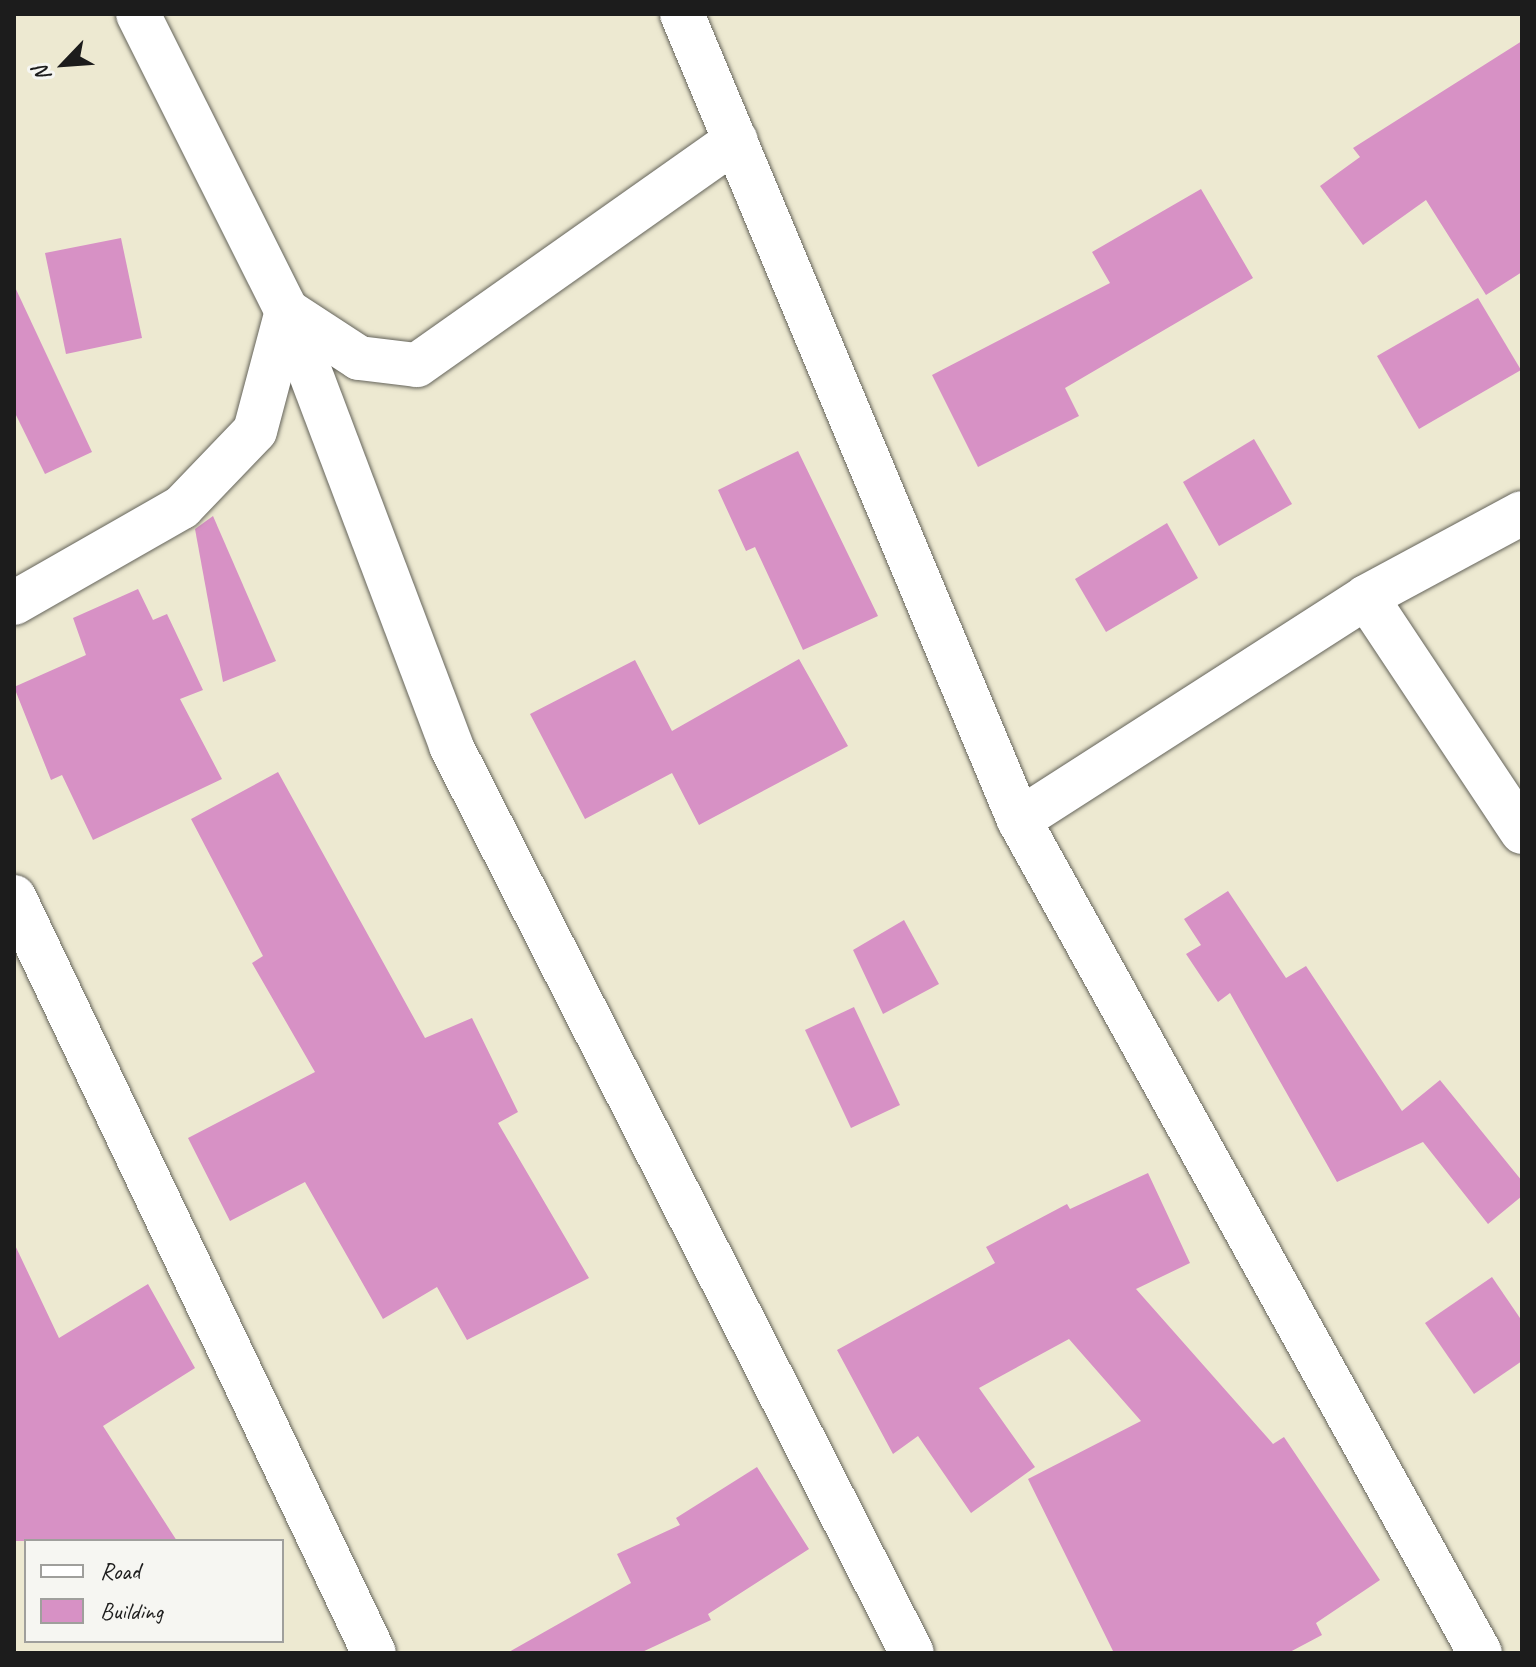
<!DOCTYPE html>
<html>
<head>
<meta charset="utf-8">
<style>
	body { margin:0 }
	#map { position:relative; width:1536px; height:1667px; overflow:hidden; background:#ede9d1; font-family:Caveat,sans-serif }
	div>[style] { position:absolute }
	.building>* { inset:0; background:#d791c5 }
	.roads { filter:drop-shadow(0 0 2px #65645b) drop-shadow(0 0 2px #65645b) }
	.minor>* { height:44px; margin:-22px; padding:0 22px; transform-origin:22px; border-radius:22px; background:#fff }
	span { translate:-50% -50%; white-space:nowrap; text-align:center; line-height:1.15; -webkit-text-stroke:6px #f6f6f2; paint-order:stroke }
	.frame { position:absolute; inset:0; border:16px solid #1c1c1c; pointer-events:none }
	.legend { position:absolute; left:24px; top:1539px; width:260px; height:104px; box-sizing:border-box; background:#f6f6f2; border:2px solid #9f9f9c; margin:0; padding:10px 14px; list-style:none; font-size:24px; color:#1c1c1c }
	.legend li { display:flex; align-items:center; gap:16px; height:40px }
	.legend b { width:40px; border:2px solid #9f9f9c }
	.north { position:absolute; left:24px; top:24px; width:80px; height:80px; -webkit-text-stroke:6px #f6f6f2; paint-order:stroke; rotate:245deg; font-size:22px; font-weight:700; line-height:32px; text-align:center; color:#1c1c1c }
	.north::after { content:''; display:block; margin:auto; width:28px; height:36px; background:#1c1c1c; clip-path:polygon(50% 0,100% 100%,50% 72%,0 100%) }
</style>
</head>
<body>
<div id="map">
	<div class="building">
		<div style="clip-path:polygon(1522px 41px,1522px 272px,1486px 295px,1426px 200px,1363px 245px,1320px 186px,1360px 157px,1353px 148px)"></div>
		<div style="clip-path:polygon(1201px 189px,1253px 278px,1065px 388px,1079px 416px,978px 467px,932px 375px,1110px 283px,1092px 252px)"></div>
		<div style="clip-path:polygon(121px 238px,142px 338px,66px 354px,45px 253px)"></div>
		<div style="clip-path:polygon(14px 285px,92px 452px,45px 474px,14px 411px)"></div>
		<div style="clip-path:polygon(1478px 298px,1521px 370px,1419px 429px,1377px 356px)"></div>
		<div style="clip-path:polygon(1254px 439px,1292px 504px,1219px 546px,1183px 482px)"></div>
		<div style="clip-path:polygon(798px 451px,878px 616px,803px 650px,755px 547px,746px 551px,718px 490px)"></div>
		<div style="clip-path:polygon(213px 516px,276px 661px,223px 682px,195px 529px)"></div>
		<div style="clip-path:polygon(1167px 523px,1198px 578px,1106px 632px,1075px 579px)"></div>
		<div style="clip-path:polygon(138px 589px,153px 620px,167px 614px,203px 690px,180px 699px,222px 779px,93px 840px,62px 775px,51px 780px,14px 687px,86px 655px,73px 618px)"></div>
		<div style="clip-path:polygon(799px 659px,848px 746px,699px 825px,672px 773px,585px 819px,530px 714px,635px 660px,672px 731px)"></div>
		<div style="clip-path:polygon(278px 772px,425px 1038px,472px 1018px,518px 1112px,498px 1123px,589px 1278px,467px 1340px,437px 1287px,383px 1319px,305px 1182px,230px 1221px,188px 1138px,315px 1072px,252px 963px,263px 956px,191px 819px)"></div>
		<div style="clip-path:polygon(1228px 891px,1286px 978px,1306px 966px,1402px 1111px,1440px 1080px,1522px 1181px,1522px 1196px,1488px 1224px,1423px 1142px,1337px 1182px,1230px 993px,1218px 1002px,1186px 954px,1201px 945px,1184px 919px)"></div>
		<div style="clip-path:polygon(904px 920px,939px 984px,883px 1014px,853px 950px)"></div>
		<div style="clip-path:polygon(854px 1007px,900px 1105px,851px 1128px,805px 1030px)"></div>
		<div style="clip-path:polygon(1148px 1173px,1190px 1263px,1136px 1289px,1273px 1444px,1284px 1437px,1380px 1580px,1316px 1623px,1322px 1635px,1288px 1653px,1114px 1653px,1028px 1479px,1141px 1421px,1069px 1339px,979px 1388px,1035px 1467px,971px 1513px,918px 1436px,893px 1454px,837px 1350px,995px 1263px,986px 1247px,1067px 1204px,1070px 1209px)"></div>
		<div style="clip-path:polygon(14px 1243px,59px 1338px,148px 1284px,195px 1368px,103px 1426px,177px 1541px,14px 1541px)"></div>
		<div style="clip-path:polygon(1492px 1277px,1522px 1321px,1522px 1361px,1474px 1394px,1425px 1323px)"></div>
		<div style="clip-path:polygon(757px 1467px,809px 1549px,708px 1614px,711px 1620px,640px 1653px,507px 1653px,631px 1583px,617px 1554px,680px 1525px,676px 1518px)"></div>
	</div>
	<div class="roads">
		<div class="minor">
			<div style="left:138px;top:14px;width:332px;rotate:63.4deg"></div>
			<div style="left:287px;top:311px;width:465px;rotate:69.3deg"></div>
			<div style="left:451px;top:746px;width:1017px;rotate:63.06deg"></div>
			<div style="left:682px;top:14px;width:874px;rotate:67.31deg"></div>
			<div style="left:1019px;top:820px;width:952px;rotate:61.04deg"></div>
			<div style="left:1366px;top:597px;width:282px;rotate:56.4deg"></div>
			<div style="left:14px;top:603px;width:193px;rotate:-29.7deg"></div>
			<div style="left:182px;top:507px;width:105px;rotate:-46.2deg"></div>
			<div style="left:255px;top:431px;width:124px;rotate:-75.1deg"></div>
			<div style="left:287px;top:311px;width:86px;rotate:33.1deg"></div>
			<div style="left:359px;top:358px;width:58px;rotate:6.9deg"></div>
			<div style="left:417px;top:365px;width:390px;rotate:-35.2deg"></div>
			<div style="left:1019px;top:820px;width:412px;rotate:-32.7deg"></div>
			<div style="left:1366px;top:597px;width:177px;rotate:-28.3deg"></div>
			<div style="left:14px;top:897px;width:837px;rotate:64.54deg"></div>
		</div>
	</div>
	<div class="frame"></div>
	<ul class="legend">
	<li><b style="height:10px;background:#fff"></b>Road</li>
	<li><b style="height:22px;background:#d791c5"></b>Building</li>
	</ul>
	<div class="north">N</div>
</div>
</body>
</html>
